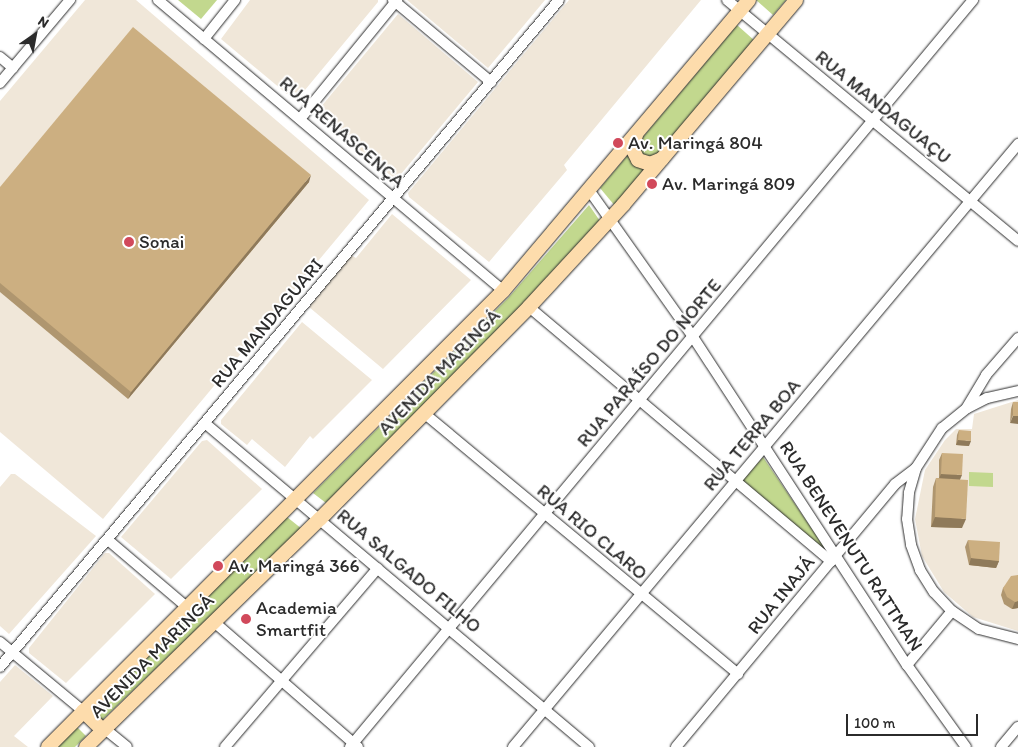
<!DOCTYPE html>
<html>
<head>
<meta charset="utf-8">
<style>
	body { margin:0 }
	#map { position:relative; width:1018px; height:747px; overflow:hidden; background:#fff; font-family:Itim,sans-serif }
	div>[style] { position:absolute }
	.built>* { inset:0; background:#f0e7d9 }
	.green>* { inset:0; background:#c2d88e }
	.roads { filter:drop-shadow(0 0 1px #2b2b2b) drop-shadow(0 0 1px #2b2b2b) }
	.minor>* { height:10px; margin:-5px; padding:0 5px; transform-origin:5px; border-radius:5px; background:#fff }
	.major>* { height:14px; margin:-7px; padding:0 7px; transform-origin:7px; border-radius:7px; background:#fddcac }
	.wall>* { inset:0; background:#af966f }
	.shaded-wall>* { inset:0; background:#8f7a5a }
	.building>* { inset:0; background:#ccaf81 }
	.dots>* { width:14px; height:14px; translate:-50% -50%; box-sizing:border-box; border:2px solid #fff; border-radius:50% }
	span { translate:-50% -50%; white-space:nowrap; text-align:center; line-height:1.15; -webkit-text-stroke:4px #fff; paint-order:stroke }
	.street-label { font-size:19px; color:#2b2b2b }
	.poi-label { font-size:19px; color:#2b2b2b }
	.left { translate:0 -50%; text-align:left }
	.north { position:absolute; left:10px; top:10px; width:50px; height:50px; -webkit-text-stroke:4px #fff; paint-order:stroke; rotate:33deg; font-size:14px; font-weight:700; line-height:20px; text-align:center; color:#2b2b2b }
	.north::after { content:''; display:block; margin:auto; width:18px; height:22px; background:#2b2b2b; clip-path:polygon(50% 0,100% 100%,50% 72%,0 100%) }
	.scale { position:absolute; left:846px; top:714px; width:132px; height:22px; box-sizing:border-box; border:2px solid #2b2b2b; border-top:0; padding-left:6px; font-size:15px; line-height:18px; white-space:nowrap; color:#2b2b2b; -webkit-text-stroke:4px #fff; paint-order:stroke }
</style>
</head>
<body>
<div id="map">
	<div class="built">
		<div style="clip-path:polygon(85px 0,136px 0,369px 200px,103px 519px,0 432px,0 101px)"></div>
		<div style="clip-path:polygon(250px 0,378px 0,378px 2px,300px 96px,291px 89px,287px 94px,221px 39px)"></div>
		<div style="clip-path:polygon(407px 0,545px 0,488px 68px)"></div>
		<div style="clip-path:polygon(569px 0,701px 0,564px 165px,567px 170px,489px 262px,409px 197px,408px 193px)"></div>
		<div style="clip-path:polygon(398px 14px,478px 82px,396px 180px,321px 118px,320px 108px)"></div>
		<div style="clip-path:polygon(392px 214px,471px 280px,383px 369px,309px 307px,351px 255px,356px 258px)"></div>
		<div style="clip-path:polygon(302px 322px,372px 380px,313px 439px,310px 436px,285px 467px,252px 439px,247px 445px,221px 424px,221px 420px)"></div>
		<div style="clip-path:polygon(1018px 400px,1018px 631px,973px 617px,944px 592px,922px 556px,915px 519px,925px 470px,945px 440px,956px 429px,972px 429px,974px 414px)"></div>
		<div style="clip-path:polygon(207px 440px,262px 489px,171px 579px,121px 537px,202px 441px)"></div>
		<div style="clip-path:polygon(11px 474px,15px 474px,96px 536px,9px 634px,0 626px,0 487px)"></div>
		<div style="clip-path:polygon(105px 553px,109px 553px,155px 594px,66px 683px,29px 653px,29px 648px)"></div>
		<div style="clip-path:polygon(15px 665px,53px 696px,14px 736px,28px 747px,0 747px,0 682px)"></div>
	</div>
	<div class="green">
		<div style="clip-path:polygon(178px 0,217px 0,201px 19px)"></div>
		<div style="clip-path:polygon(756px 0,786px 0,773px 15px)"></div>
		<div style="clip-path:polygon(737px 25px,755px 41px,615px 206px,600px 188px)"></div>
		<div style="clip-path:polygon(589px 205px,600px 221px,519px 308px,326px 503px,313px 493px,509px 297px)"></div>
		<div style="clip-path:polygon(763px 457px,831px 557px,740px 483px)"></div>
		<div style="clip-path:polygon(969px 472px,993px 473px,993px 487px,969px 486px)"></div>
		<div style="clip-path:polygon(287px 517px,302px 529px,101px 721px,90px 711px)"></div>
		<div style="clip-path:polygon(77px 727px,86px 736px,75px 747px,57px 747px)"></div>
	</div>
	<div class="roads">
		<div class="minor">
			<div style="left:158px;top:0;width:451px;rotate:40.1deg"></div>
			<div style="left:393px;top:0;width:128px;rotate:39.9deg"></div>
			<div style="left:727px;top:0;width:378px;rotate:39.6deg"></div>
			<div style="left:204px;top:39px;width:50px;rotate:-51.5deg"></div>
			<div style="left:0;top:57px;width:17px;rotate:40deg"></div>
			<div style="left:0;top:83px;width:109px;rotate:-49.9deg"></div>
			<div style="left:300px;top:119px;width:154px;rotate:-50.8deg"></div>
			<div style="left:589px;top:190px;width:180px;rotate:54.7deg"></div>
			<div style="left:693px;top:337px;width:392px;rotate:56.9deg"></div>
			<div style="left:907px;top:665px;width:101px;rotate:54.3deg"></div>
			<div style="left:529px;top:307px;width:395px;rotate:40.1deg"></div>
			<div style="left:1018px;top:391px;width:32px;rotate:167deg"></div>
			<div style="left:987px;top:398px;width:22px;rotate:153deg"></div>
			<div style="left:967px;top:408px;width:32px;rotate:141deg"></div>
			<div style="left:942px;top:428px;width:48px;rotate:123deg"></div>
			<div style="left:916px;top:468px;width:26px;rotate:106deg"></div>
			<div style="left:909px;top:493px;width:26px;rotate:94deg"></div>
			<div style="left:907px;top:519px;width:26px;rotate:81deg"></div>
			<div style="left:911px;top:545px;width:27px;rotate:70deg"></div>
			<div style="left:920px;top:570px;width:26px;rotate:58deg"></div>
			<div style="left:934px;top:592px;width:26px;rotate:47deg"></div>
			<div style="left:952px;top:611px;width:32px;rotate:34deg"></div>
			<div style="left:979px;top:629px;width:40px;rotate:14.4deg"></div>
			<div style="left:967px;top:407px;width:37px;rotate:-59deg"></div>
			<div style="left:986px;top:375px;width:49px;rotate:-49.1deg"></div>
			<div style="left:425px;top:414px;width:407px;rotate:39.7deg"></div>
			<div style="left:206px;top:424px;width:501px;rotate:40.14deg"></div>
			<div style="left:108px;top:540px;width:105px;rotate:40.4deg"></div>
			<div style="left:213px;top:621px;width:192px;rotate:41deg"></div>
			<div style="left:0;top:642px;width:108px;rotate:39.7deg"></div>
			<div style="left:907px;top:665px;width:70px;rotate:-50.2deg"></div>
			<div style="left:0;top:667px;width:870px;rotate:-50.03deg"></div>
			<div style="left:105px;top:729px;width:28px;rotate:39deg"></div>
			<div style="left:225px;top:747px;width:235px;rotate:-49.5deg"></div>
			<div style="left:350px;top:747px;width:973px;rotate:-50.17deg"></div>
			<div style="left:513px;top:747px;width:787px;rotate:-50.05deg"></div>
			<div style="left:676px;top:747px;width:342px;rotate:-50.2deg"></div>
			<div style="left:895px;top:484px;width:26px;rotate:-37deg"></div>
			<div style="left:1001px;top:747px;width:26px;rotate:-50deg"></div>
		</div>
		<div class="major">
			<div style="left:636px;top:135px;width:14px;rotate:107deg"></div>
			<div style="left:632px;top:148px;width:13px;rotate:63deg"></div>
			<div style="left:638px;top:160px;width:13px;rotate:18deg"></div>
			<div style="left:650px;top:164px;width:13px;rotate:-23deg"></div>
			<div style="left:83px;top:711px;width:28px;rotate:44deg"></div>
			<div style="left:48px;top:747px;width:644px;rotate:-45.06deg"></div>
			<div style="left:503px;top:291px;width:381px;rotate:-49.8deg"></div>
			<div style="left:86px;top:747px;width:327px;rotate:-44.3deg"></div>
			<div style="left:320px;top:519px;width:298px;rotate:-45.4deg"></div>
			<div style="left:529px;top:307px;width:139px;rotate:-47.3deg"></div>
			<div style="left:623px;top:205px;width:268px;rotate:-49.8deg"></div>
		</div>
	</div>
	<div class="wall">
		<div style="clip-path:polygon(309px 182px,128px 399px,0 292px,0 187px)"></div>
		<div style="clip-path:polygon(1013px 402px,1018px 402px,1010px 423px,1011px 409px)"></div>
		<div style="clip-path:polygon(959px 430px,969px 446px,956px 445px,957px 435px)"></div>
		<div style="clip-path:polygon(942px 453px,960px 479px,962px 528px,931px 527px,933px 487px,936px 478px,939px 478px,939px 460px)"></div>
		<div style="clip-path:polygon(968px 540px,999px 561px,996px 568px,969px 565px,965px 547px)"></div>
		<div style="clip-path:polygon(1018px 575px,1018px 608px,1012px 609px,1004px 604px,1001px 595px,1003px 588px)"></div>
	</div>
	<div class="shaded-wall">
		<div style="clip-path:polygon(311px 175px,309px 182px,128px 399px,131px 392px)"></div>
		<div style="clip-path:polygon(1013px 416px,1018px 416px,1018px 424px,1010px 423px)"></div>
		<div style="clip-path:polygon(958px 440px,971px 441px,969px 446px,956px 445px)"></div>
		<div style="clip-path:polygon(941px 474px,962px 475px,959px 482px,938px 481px)"></div>
		<div style="clip-path:polygon(935px 517px,966px 519px,962px 528px,931px 527px)"></div>
		<div style="clip-path:polygon(971px 558px,999px 561px,996px 568px,969px 565px)"></div>
		<div style="clip-path:polygon(1018px 601px,1018px 608px,1012px 609px,1015px 602px)"></div>
	</div>
	<div class="building">
		<div style="clip-path:polygon(133px 27px,311px 175px,131px 392px,0 283px,0 187px)"></div>
		<div style="clip-path:polygon(1013px 402px,1018px 402px,1018px 416px,1013px 416px)"></div>
		<div style="clip-path:polygon(959px 430px,971px 431px,971px 441px,958px 440px)"></div>
		<div style="clip-path:polygon(942px 453px,963px 454px,962px 475px,941px 474px)"></div>
		<div style="clip-path:polygon(936px 478px,968px 480px,966px 519px,935px 517px)"></div>
		<div style="clip-path:polygon(968px 540px,1000px 542px,999px 561px,971px 558px)"></div>
		<div style="clip-path:polygon(1018px 575px,1018px 601px,1015px 602px,1007px 597px,1003px 588px,1011px 576px)"></div>
	</div>
	<div class="dots">
		<div style="left:618px;top:143px;background:#d1495b"></div>
		<div style="left:652px;top:184px;background:#d1495b"></div>
		<div style="left:129px;top:242px;background:#d1495b"></div>
		<div style="left:218px;top:566px;background:#d1495b"></div>
		<div style="left:246px;top:619px;background:#d1495b"></div>
	</div>
	<div class="street-label">
		<span style="left:883px;top:107px;rotate:39deg">RUA MANDAGUAÇU</span>
		<span style="left:342px;top:132px;rotate:41deg">RUA RENASCENÇA</span>
		<span style="left:267px;top:323px;rotate:-50deg">RUA MANDAGUARI</span>
		<span style="left:649px;top:363px;rotate:-50deg">RUA PARAÍSO DO NORTE</span>
		<span style="left:439px;top:372px;rotate:-46deg">AVENIDA MARINGÁ</span>
		<span style="left:752px;top:435px;rotate:-50deg">RUA TERRA BOA</span>
		<span style="left:592px;top:532px;rotate:40deg">RUA RIO CLARO</span>
		<span style="left:851px;top:546px;rotate:57deg">RUA BENEVENUTU RATTMAN</span>
		<span style="left:409px;top:571px;rotate:40deg">RUA SALGADO FILHO</span>
		<span style="left:781px;top:595px;rotate:-51deg">RUA INAJÁ</span>
		<span style="left:152px;top:656px;rotate:-45deg">AVENIDA MARINGÁ</span>
	</div>
	<div class="poi-label">
		<span class="left" style="left:628px;top:143px">Av. Maringá 804</span>
		<span class="left" style="left:662px;top:184px">Av. Maringá 809</span>
		<span class="left" style="left:139px;top:242px">Sonai</span>
		<span class="left" style="left:228px;top:566px">Av. Maringá 366</span>
		<span class="left" style="left:256px;top:619px">Academia<br>Smartfit</span>
	</div>
	<div class="north">N</div>
	<div class="scale">100 m</div>
</div>
</body>
</html>
